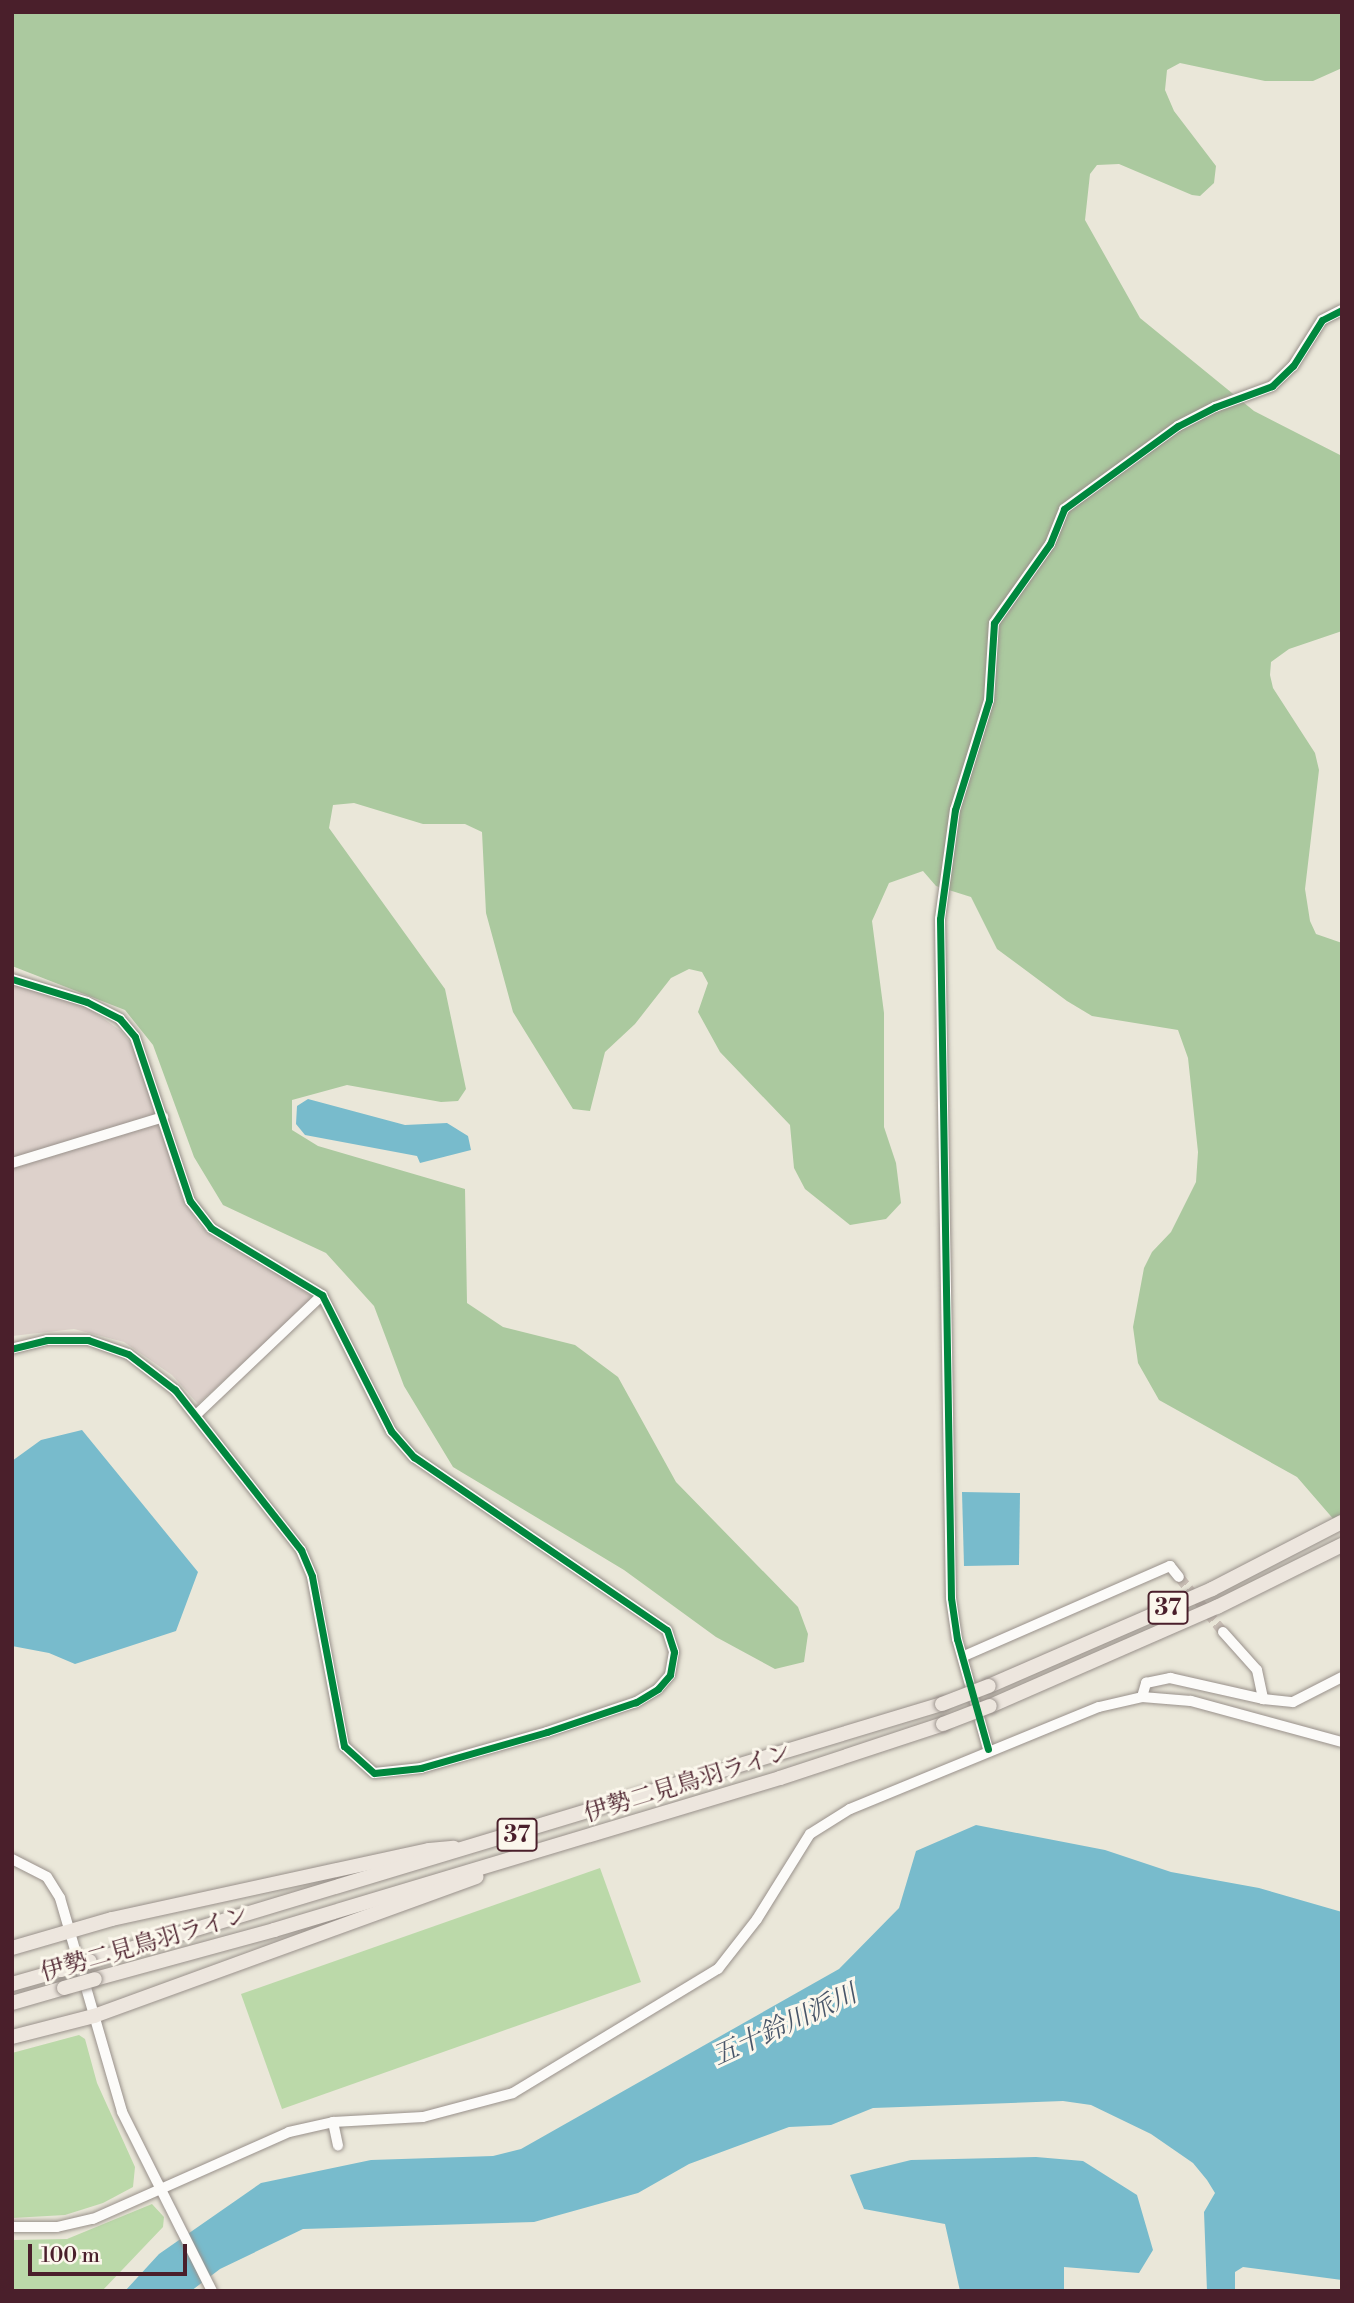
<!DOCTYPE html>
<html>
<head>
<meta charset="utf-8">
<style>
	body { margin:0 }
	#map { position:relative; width:1354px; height:2303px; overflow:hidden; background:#eae7d9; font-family:"Libre Bodoni","Noto Serif JP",serif }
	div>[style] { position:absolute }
	.industrial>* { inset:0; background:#ddd1cb }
	.green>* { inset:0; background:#bbd9a9 }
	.forest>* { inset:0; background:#abc99f }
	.water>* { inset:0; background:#78bbcc }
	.minor-tunnel>* { height:10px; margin-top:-5px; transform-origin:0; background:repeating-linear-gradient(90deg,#cabfb6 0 10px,transparent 0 15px) }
	.roads { filter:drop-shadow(0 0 2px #99918b) drop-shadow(0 0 2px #99918b) }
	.minor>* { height:10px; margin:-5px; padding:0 5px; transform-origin:5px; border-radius:5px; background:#fcfbf9 }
	.major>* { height:14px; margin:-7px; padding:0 7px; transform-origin:7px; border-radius:7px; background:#ede6de }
	.bridges { filter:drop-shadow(0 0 2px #99918b) drop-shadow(0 0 2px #99918b) }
	.major-bridge>* { height:14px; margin:-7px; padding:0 7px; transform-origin:7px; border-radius:7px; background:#ede6de }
	.cycleway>* { height:7px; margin:-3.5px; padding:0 3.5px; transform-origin:3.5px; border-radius:3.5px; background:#00873e }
	span { translate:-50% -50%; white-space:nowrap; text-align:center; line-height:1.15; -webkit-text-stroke:6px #fbf7ec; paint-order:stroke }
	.shield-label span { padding:2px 5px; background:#fbf7ec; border:2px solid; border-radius:5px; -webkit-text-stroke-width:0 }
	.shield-label { font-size:23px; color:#4a1f2b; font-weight:700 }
	.street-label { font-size:24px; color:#4a1f2b }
	.water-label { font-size:26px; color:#495669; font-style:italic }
	.frame { position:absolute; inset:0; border:14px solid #4a1f2b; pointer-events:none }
	.scale { position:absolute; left:28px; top:2244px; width:159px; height:32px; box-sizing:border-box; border:4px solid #4a1f2b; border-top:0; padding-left:9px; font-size:21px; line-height:24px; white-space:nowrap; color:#4a1f2b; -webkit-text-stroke:5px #fbf7ec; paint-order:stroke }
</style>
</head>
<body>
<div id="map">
	<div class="industrial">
		<div style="clip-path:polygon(12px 984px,87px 1007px,121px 1031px,137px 1051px,182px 1198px,200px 1226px,221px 1242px,296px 1282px,314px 1298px,198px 1404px,172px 1375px,124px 1342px,74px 1329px,12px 1336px)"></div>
	</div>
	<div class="green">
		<div style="clip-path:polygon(600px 1868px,641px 1982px,282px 2109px,241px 1994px)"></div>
		<div style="clip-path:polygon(79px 2035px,85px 2039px,97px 2083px,135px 2167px,133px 2187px,103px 2203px,65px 2215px,12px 2218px,12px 2053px)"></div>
		<div style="clip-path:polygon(152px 2204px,164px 2217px,163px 2227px,102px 2291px,12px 2291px,12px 2240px,67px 2239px)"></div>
	</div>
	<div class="forest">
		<div style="clip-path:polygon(12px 12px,1342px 12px,1342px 68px,1313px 81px,1265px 81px,1180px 63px,1167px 70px,1165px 90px,1174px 111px,1216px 166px,1214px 183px,1200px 196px,1192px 195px,1119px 164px,1097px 165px,1090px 174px,1085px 220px,1140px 318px,1254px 411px,1342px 456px,1342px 631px,1289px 649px,1271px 662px,1270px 675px,1273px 688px,1315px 753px,1319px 770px,1305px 889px,1310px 921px,1316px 934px,1342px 943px,1342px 1529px,1297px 1477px,1159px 1400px,1138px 1363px,1133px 1327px,1144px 1268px,1152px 1252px,1171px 1232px,1196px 1182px,1198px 1152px,1188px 1058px,1178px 1030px,1092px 1016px,1067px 1001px,997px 949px,971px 897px,936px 886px,923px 871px,889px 883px,872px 921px,884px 1013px,884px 1127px,896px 1163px,901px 1203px,886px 1219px,850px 1225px,805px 1189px,794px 1168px,790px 1125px,720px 1052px,698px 1012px,708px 983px,702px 972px,689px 969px,671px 978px,635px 1024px,605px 1052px,590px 1111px,573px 1109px,513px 1012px,486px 913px,482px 832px,465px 824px,423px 824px,354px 803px,333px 805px,329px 828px,445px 989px,466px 1089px,458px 1101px,441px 1102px,347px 1085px,292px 1100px,292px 1130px,318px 1146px,465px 1189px,467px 1303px,503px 1327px,575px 1345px,618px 1377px,676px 1482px,798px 1607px,808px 1634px,804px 1662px,775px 1669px,716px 1637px,624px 1570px,453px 1467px,404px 1386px,374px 1306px,326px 1253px,223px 1205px,194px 1157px,153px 1045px,125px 1010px,12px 966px)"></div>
	</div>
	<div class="water">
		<div style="clip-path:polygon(308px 1099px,405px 1125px,447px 1123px,468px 1136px,471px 1150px,420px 1163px,417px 1156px,305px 1135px,296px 1124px,297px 1106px)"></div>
		<div style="clip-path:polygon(82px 1430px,198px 1572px,176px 1631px,75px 1664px,49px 1653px,12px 1646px,12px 1461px,41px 1440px)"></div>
		<div style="clip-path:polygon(962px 1492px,1020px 1493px,1019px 1565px,964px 1566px)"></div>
		<div style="clip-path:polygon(976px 1825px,1105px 1850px,1171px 1872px,1259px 1888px,1342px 1912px,1342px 2280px,1243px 2267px,1235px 2272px,1235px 2291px,1207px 2291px,1204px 2212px,1215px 2193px,1207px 2180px,1193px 2163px,1151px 2134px,1091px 2105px,1063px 2101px,873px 2108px,831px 2125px,789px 2127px,689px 2164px,638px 2193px,534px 2222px,303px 2229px,220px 2269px,191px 2291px,125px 2291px,159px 2254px,261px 2183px,371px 2160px,493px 2156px,521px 2149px,839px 1969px,899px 1908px,916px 1851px)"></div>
		<div style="clip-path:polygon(1036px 2157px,1083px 2161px,1137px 2195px,1153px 2250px,1139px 2273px,1064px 2267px,1064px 2291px,960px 2291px,945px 2224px,864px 2209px,850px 2175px,911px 2160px)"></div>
	</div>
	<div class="minor-tunnel">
		<div style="left:1179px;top:1577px;width:70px;rotate:51.3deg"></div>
	</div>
	<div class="roads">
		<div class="minor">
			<div style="left:12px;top:979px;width:78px;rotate:17deg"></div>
			<div style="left:87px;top:1002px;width:37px;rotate:27deg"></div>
			<div style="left:120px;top:1019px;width:23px;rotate:50deg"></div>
			<div style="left:135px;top:1037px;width:173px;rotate:71.5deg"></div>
			<div style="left:190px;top:1201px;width:34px;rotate:52deg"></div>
			<div style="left:211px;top:1228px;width:130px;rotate:31.1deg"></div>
			<div style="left:322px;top:1295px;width:153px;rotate:63.1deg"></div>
			<div style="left:391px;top:1431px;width:35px;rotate:49deg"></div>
			<div style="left:414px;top:1457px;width:306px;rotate:34.4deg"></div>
			<div style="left:667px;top:1630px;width:23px;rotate:72deg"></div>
			<div style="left:674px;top:1652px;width:23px;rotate:100deg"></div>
			<div style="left:670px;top:1675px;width:18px;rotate:131deg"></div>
			<div style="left:658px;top:1689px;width:26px;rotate:149deg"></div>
			<div style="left:636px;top:1702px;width:94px;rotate:161.4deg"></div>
			<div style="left:547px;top:1732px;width:131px;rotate:164.1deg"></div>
			<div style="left:421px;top:1768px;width:47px;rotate:173.9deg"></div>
			<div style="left:374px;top:1773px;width:40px;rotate:-138deg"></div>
			<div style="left:344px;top:1746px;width:173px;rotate:-100.7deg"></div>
			<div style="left:312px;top:1576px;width:28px;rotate:-113deg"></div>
			<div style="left:301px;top:1550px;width:204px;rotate:-128.2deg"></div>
			<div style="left:175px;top:1390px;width:59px;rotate:-142.5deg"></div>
			<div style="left:128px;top:1354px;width:42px;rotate:-160.7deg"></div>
			<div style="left:88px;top:1340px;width:41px;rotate:180deg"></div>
			<div style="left:47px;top:1340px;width:36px;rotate:166deg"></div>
			<div style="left:12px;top:1163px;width:158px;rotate:-16.9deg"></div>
			<div style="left:196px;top:1415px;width:174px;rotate:-43.6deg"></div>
			<div style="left:1223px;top:1632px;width:51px;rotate:48.2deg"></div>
			<div style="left:1257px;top:1670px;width:30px;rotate:78deg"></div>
			<div style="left:1263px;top:1699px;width:30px;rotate:6deg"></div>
			<div style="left:1293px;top:1702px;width:55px;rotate:-27deg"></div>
			<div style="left:964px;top:1656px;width:225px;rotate:-23.6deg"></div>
			<div style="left:1170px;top:1566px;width:14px;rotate:51deg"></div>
			<div style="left:1142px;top:1697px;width:15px;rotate:-74deg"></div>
			<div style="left:1146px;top:1683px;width:25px;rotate:-12deg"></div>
			<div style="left:1170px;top:1678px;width:95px;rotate:12.7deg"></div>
			<div style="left:988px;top:1749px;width:114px;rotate:-105.7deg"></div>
			<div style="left:957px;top:1639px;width:41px;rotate:-98.3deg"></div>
			<div style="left:951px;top:1598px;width:679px;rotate:-90.93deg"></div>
			<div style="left:940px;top:919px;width:110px;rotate:-82.2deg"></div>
			<div style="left:955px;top:810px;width:115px;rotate:-72.8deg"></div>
			<div style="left:989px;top:700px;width:77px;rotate:-86.3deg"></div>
			<div style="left:994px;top:623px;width:97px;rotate:-54.7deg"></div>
			<div style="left:1050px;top:544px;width:38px;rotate:-68deg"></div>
			<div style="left:1064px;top:509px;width:141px;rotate:-36.1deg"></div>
			<div style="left:1178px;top:426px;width:42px;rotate:-27.2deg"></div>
			<div style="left:1215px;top:407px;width:61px;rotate:-20.2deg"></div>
			<div style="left:1272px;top:386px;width:29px;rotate:-44deg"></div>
			<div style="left:1293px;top:366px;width:54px;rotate:-57.8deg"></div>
			<div style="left:1322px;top:320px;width:22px;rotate:-27deg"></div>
			<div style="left:12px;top:1859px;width:39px;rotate:27deg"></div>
			<div style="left:47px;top:1877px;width:25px;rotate:58deg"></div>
			<div style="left:60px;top:1898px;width:223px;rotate:73.8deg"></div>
			<div style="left:122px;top:2112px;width:200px;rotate:63.3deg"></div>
			<div style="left:333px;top:2122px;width:24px;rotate:78deg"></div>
			<div style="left:12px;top:2227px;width:45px"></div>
			<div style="left:57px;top:2227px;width:37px;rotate:-13deg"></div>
			<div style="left:93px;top:2219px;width:214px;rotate:-23.9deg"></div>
			<div style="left:289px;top:2132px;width:45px;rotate:-12.8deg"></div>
			<div style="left:333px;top:2122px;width:90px;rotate:-3.2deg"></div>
			<div style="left:423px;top:2117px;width:93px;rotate:-14.9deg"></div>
			<div style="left:513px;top:2093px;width:240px;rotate:-31.2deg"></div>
			<div style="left:718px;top:1969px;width:63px;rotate:-52deg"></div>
			<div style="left:757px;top:1919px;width:100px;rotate:-58.1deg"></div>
			<div style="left:810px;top:1834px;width:47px;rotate:-32deg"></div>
			<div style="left:850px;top:1809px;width:269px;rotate:-22.3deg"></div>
			<div style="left:1099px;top:1707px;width:44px;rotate:-13.1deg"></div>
			<div style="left:1142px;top:1697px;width:49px;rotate:4.7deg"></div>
			<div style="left:1191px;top:1701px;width:156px;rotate:15.2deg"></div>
		</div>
		<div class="major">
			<div style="left:989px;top:1686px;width:243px;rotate:-23.5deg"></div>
			<div style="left:1212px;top:1589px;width:146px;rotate:-27.3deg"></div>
			<div style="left:990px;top:1706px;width:248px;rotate:-23.6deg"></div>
			<div style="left:1217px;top:1607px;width:140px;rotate:-26.4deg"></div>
			<div style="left:12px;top:1948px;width:104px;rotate:-16.2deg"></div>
			<div style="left:112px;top:1919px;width:324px;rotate:-12.3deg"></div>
			<div style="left:429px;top:1850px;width:25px;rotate:-5deg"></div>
			<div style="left:90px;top:1961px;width:890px;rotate:-16.79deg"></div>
			<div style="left:95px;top:1979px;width:186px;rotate:-15.3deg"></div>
			<div style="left:274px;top:1930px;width:528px;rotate:-16.72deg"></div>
			<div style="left:780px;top:1778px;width:172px;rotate:-18.3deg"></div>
			<div style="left:12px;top:1984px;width:51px;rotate:-15.9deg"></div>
			<div style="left:12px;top:2003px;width:54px;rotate:-16.1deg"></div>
			<div style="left:12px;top:2037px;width:85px;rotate:-14.4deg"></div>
			<div style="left:94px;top:2016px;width:407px;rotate:-20deg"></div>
		</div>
	</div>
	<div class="bridges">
		<div class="major-bridge">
			<div style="left:942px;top:1704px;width:50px;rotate:-21deg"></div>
			<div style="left:943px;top:1724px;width:50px;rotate:-21deg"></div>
			<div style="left:61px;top:1970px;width:30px;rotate:-17deg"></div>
			<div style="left:64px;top:1988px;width:32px;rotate:-16deg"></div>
		</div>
	</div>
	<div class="cycleway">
		<div style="left:12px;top:979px;width:78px;rotate:17deg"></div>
		<div style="left:87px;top:1002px;width:37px;rotate:27deg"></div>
		<div style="left:120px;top:1019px;width:23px;rotate:50deg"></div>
		<div style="left:135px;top:1037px;width:173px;rotate:71.5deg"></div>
		<div style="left:190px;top:1201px;width:34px;rotate:52deg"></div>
		<div style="left:211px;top:1228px;width:130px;rotate:31.1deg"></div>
		<div style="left:322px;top:1295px;width:153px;rotate:63.1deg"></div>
		<div style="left:391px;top:1431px;width:35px;rotate:49deg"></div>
		<div style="left:414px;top:1457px;width:306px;rotate:34.4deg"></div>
		<div style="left:667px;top:1630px;width:23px;rotate:72deg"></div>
		<div style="left:674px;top:1652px;width:23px;rotate:100deg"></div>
		<div style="left:670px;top:1675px;width:18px;rotate:131deg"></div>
		<div style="left:658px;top:1689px;width:26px;rotate:149deg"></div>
		<div style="left:636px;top:1702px;width:94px;rotate:161.4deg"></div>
		<div style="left:547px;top:1732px;width:131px;rotate:164.1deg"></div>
		<div style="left:421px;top:1768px;width:47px;rotate:173.9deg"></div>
		<div style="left:374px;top:1773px;width:40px;rotate:-138deg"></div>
		<div style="left:344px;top:1746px;width:173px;rotate:-100.7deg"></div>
		<div style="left:312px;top:1576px;width:28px;rotate:-113deg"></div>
		<div style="left:301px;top:1550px;width:204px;rotate:-128.2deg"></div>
		<div style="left:175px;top:1390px;width:59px;rotate:-142.5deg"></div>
		<div style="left:128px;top:1354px;width:42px;rotate:-160.7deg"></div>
		<div style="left:88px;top:1340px;width:41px;rotate:180deg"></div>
		<div style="left:47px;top:1340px;width:36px;rotate:166deg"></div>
		<div style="left:988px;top:1749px;width:114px;rotate:-105.7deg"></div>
		<div style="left:957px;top:1639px;width:41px;rotate:-98.3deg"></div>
		<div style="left:951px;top:1598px;width:679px;rotate:-90.93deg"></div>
		<div style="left:940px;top:919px;width:110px;rotate:-82.2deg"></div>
		<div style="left:955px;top:810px;width:115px;rotate:-72.8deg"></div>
		<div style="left:989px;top:700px;width:77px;rotate:-86.3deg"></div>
		<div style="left:994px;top:623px;width:97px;rotate:-54.7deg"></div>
		<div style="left:1050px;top:544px;width:38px;rotate:-68deg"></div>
		<div style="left:1064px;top:509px;width:141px;rotate:-36.1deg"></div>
		<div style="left:1178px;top:426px;width:42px;rotate:-27.2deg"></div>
		<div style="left:1215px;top:407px;width:61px;rotate:-20.2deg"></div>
		<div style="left:1272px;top:386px;width:29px;rotate:-44deg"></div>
		<div style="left:1293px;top:366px;width:54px;rotate:-57.8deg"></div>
		<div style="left:1322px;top:320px;width:22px;rotate:-27deg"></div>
	</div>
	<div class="shield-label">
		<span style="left:1168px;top:1608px">37</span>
		<span style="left:517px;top:1835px">37</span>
	</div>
	<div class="street-label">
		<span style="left:688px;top:1784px;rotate:-17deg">伊勢二見鳥羽ライン</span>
		<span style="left:145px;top:1945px;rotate:-16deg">伊勢二見鳥羽ライン</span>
	</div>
	<div class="water-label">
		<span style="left:785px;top:2026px;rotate:-25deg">五十鈴川派川</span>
	</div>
	<div class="frame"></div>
	<div class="scale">100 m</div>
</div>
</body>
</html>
